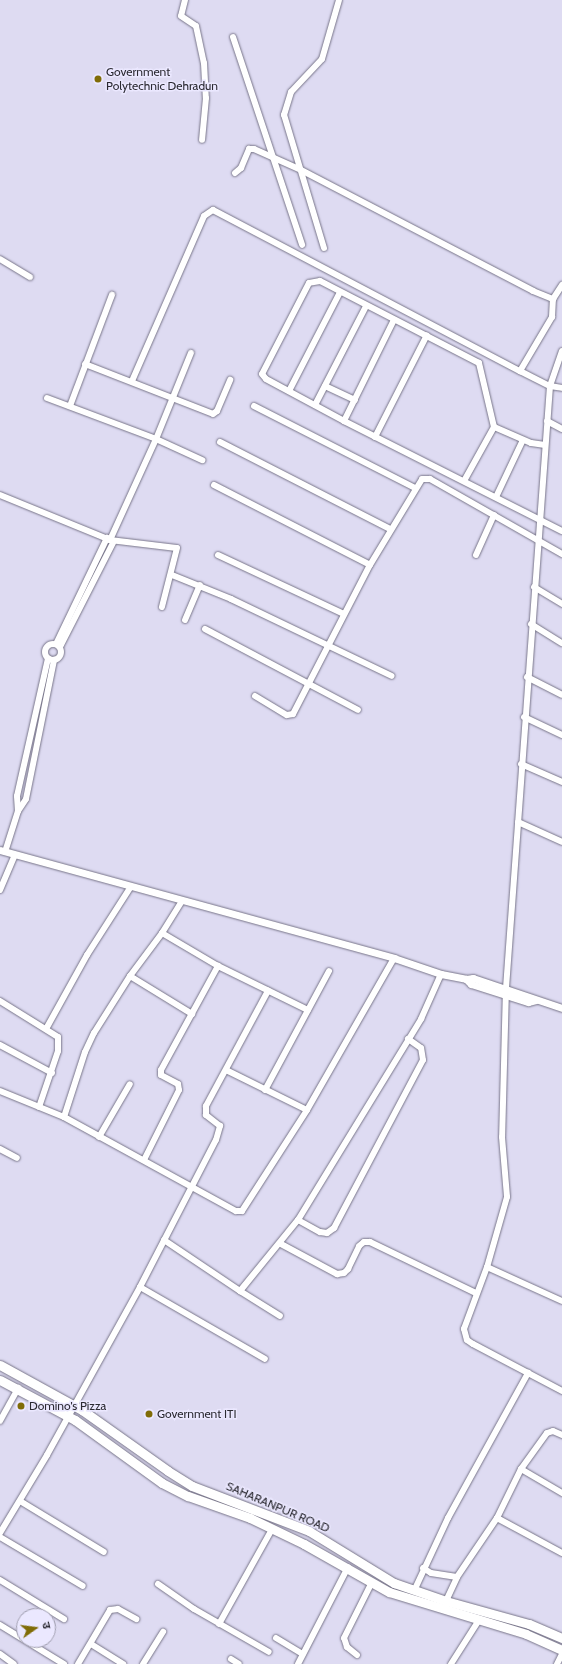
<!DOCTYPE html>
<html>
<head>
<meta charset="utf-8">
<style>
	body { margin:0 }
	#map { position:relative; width:562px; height:1664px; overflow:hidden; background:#dedbf2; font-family:Cabin,"Noto Sans Devanagari",sans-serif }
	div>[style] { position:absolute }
	.roads { filter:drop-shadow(0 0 1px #787589) drop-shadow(0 0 1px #787589) }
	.minor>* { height:6px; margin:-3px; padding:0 3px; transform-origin:3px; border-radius:3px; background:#fff }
	.minor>.ring { margin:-3px; padding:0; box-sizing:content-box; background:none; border:6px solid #fff; border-radius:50% }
	.tertiary>* { height:7px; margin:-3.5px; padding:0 3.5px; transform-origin:3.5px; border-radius:3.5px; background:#fff }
	.primary>* { height:9px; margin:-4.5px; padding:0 4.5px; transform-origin:4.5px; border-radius:4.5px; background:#fff }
	.dots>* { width:11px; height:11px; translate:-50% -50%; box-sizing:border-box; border:2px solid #ebe8ff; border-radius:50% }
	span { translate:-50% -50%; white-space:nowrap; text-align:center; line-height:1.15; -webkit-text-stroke:3px #ebe8ff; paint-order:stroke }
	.poi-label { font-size:12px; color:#2b2a32 }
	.left { translate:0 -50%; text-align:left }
	.street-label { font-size:12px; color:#2b2a32 }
	.north { position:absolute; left:16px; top:1608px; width:40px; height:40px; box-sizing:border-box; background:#ebe8ff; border:1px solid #9e9cad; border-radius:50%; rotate:76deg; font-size:11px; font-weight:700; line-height:16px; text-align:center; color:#2b2a32 }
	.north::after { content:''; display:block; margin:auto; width:14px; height:18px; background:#806c07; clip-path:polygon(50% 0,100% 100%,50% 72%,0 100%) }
</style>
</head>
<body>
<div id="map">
	<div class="roads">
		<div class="minor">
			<div style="left:185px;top:0;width:16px;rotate:104deg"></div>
			<div style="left:181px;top:16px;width:18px;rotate:34deg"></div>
			<div style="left:196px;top:26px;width:38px;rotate:78deg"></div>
			<div style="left:204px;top:63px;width:35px;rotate:87deg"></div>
			<div style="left:206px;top:98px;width:42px;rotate:95.4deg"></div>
			<div style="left:233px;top:37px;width:219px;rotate:71.6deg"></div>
			<div style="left:235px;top:173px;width:8px;rotate:-40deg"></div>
			<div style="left:241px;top:168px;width:21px;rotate:-67deg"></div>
			<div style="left:249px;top:149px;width:5px"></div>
			<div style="left:254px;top:149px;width:51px;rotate:24.1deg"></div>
			<div style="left:301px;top:170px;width:262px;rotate:27.5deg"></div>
			<div style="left:533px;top:291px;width:22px;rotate:22deg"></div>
			<div style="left:553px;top:299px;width:17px;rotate:-57deg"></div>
			<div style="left:324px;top:248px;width:139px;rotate:-106.7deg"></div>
			<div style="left:284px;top:115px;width:24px;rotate:-73deg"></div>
			<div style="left:291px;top:92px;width:45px;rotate:-46.8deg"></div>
			<div style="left:322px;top:59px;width:61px;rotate:-73.9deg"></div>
			<div style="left:0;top:259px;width:35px;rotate:31deg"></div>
			<div style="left:562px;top:351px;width:37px;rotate:109deg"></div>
			<div style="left:550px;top:386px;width:604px;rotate:94.18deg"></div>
			<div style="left:506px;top:988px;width:149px;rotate:91.5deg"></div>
			<div style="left:502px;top:1137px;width:60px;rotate:85.2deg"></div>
			<div style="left:507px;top:1197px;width:73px;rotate:105.9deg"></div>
			<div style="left:487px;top:1267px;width:66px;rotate:110.4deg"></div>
			<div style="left:464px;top:1329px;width:11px;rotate:75deg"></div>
			<div style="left:467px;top:1340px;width:7px;rotate:34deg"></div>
			<div style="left:473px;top:1344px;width:101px;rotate:27.8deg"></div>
			<div style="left:85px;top:364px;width:137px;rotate:21.3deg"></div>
			<div style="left:213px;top:414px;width:5px;rotate:-37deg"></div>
			<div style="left:217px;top:411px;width:34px;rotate:-67deg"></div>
			<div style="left:520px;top:371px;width:63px;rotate:-59.3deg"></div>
			<div style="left:552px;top:317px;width:18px;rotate:-87deg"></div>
			<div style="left:132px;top:381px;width:180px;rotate:-66.4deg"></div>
			<div style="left:204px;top:216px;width:11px;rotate:-34deg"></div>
			<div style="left:213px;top:210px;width:347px;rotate:27.7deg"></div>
			<div style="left:520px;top:371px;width:34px;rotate:27deg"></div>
			<div style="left:550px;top:386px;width:12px;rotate:9deg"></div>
			<div style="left:325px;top:386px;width:33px;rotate:25deg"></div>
			<div style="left:289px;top:391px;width:111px;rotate:-62.7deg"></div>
			<div style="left:47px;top:398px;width:116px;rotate:20.6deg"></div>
			<div style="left:156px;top:439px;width:51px;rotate:24.5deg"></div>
			<div style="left:315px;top:405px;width:111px;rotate:-62.7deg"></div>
			<div style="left:70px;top:406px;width:119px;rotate:-69.3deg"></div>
			<div style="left:254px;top:406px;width:181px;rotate:27deg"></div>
			<div style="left:344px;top:421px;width:113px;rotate:-63.7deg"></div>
			<div style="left:547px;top:421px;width:17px;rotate:28deg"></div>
			<div style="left:375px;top:437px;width:114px;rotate:-63deg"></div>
			<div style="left:220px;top:442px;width:191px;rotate:27.1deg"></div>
			<div style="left:545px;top:445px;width:14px;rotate:-172deg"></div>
			<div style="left:531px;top:443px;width:40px;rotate:-156.6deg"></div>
			<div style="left:494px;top:427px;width:66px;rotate:-103.2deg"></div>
			<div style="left:479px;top:363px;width:179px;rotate:-152.7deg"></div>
			<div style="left:320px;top:281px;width:11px;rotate:170deg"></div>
			<div style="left:309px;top:283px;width:102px;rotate:117.3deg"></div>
			<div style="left:262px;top:374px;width:6px;rotate:51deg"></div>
			<div style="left:266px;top:379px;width:89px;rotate:28.3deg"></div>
			<div style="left:344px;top:421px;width:244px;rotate:26.8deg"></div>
			<div style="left:464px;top:481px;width:62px;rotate:-60.9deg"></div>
			<div style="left:214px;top:485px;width:175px;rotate:27.1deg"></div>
			<div style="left:0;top:495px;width:119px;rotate:22.2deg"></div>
			<div style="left:110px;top:540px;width:67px;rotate:6.8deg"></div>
			<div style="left:177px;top:548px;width:61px;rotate:104.3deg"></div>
			<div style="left:496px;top:497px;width:63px;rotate:-64.7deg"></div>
			<div style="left:110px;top:540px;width:111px;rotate:-65.5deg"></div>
			<div style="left:156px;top:439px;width:93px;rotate:-67.9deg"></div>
			<div style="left:218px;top:555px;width:139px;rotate:25.1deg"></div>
			<div style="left:476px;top:555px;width:44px;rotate:-65.8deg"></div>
			<div style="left:172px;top:575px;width:64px;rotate:22.1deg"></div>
			<div style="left:231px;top:599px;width:178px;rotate:25.6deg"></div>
			<div style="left:534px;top:587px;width:33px;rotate:31deg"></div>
			<div style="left:185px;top:620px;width:38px;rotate:-67deg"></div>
			<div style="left:531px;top:624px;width:36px;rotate:32deg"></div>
			<div style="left:205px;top:629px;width:173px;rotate:27.9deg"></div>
			<div style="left:56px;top:644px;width:118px;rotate:-64.3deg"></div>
			<div class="ring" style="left:45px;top:644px;width:10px;height:10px"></div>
			<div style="left:60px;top:647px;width:119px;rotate:-63deg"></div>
			<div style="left:527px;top:677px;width:39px;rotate:27deg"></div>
			<div style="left:255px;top:696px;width:37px;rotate:31deg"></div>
			<div style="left:287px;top:715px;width:6px;rotate:-9deg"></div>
			<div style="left:293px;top:714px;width:168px;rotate:-62.7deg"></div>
			<div style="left:370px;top:565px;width:100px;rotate:-58.8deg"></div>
			<div style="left:422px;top:479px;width:8px"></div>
			<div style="left:430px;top:479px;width:152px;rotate:29.6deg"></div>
			<div style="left:524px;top:717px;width:42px;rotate:25.3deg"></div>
			<div style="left:521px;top:764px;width:45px;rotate:23.7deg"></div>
			<div style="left:18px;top:811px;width:15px;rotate:-94deg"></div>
			<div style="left:17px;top:796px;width:141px;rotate:-77.3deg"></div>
			<div style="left:518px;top:822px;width:48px;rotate:24.4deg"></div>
			<div style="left:5px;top:852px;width:43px;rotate:-72.4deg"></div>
			<div style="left:18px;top:811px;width:14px;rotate:-56deg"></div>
			<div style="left:26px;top:799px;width:142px;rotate:-78.6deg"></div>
			<div style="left:0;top:890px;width:38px;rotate:-67deg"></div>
			<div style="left:162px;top:933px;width:38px;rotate:-58deg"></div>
			<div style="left:130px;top:976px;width:73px;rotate:31.5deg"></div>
			<div style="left:0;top:1001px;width:68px;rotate:31.8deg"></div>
			<div style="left:58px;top:1037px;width:14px;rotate:90deg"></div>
			<div style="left:58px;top:1051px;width:59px;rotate:108.7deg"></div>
			<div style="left:46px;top:1029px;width:85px;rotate:-61deg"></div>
			<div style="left:87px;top:955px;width:80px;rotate:-57.3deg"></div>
			<div style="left:0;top:1045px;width:59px;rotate:28.3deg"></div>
			<div style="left:226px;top:1070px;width:90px;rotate:26.3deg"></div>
			<div style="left:265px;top:1090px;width:135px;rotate:-61.7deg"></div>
			<div style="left:0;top:1091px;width:69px;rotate:22.1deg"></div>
			<div style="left:64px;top:1117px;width:196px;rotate:28.7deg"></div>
			<div style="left:236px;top:1211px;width:6px"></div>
			<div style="left:242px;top:1211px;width:120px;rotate:-57.2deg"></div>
			<div style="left:307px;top:1110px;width:175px;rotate:-60.2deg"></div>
			<div style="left:64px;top:1117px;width:68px;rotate:-72.1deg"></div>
			<div style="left:85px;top:1052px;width:21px;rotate:-65deg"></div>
			<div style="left:94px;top:1033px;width:67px;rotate:-57.7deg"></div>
			<div style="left:130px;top:976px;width:54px;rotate:-53.3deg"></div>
			<div style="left:162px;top:933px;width:65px;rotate:30.5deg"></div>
			<div style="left:218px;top:966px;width:100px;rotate:26.1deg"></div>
			<div style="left:99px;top:1137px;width:61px;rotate:-59.7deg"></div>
			<div style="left:0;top:1149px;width:19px;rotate:28deg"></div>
			<div style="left:144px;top:1160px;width:78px;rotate:-63.4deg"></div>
			<div style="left:179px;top:1090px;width:6px;rotate:-99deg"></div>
			<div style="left:178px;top:1084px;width:19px;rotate:-152deg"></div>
			<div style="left:161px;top:1075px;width:5px;rotate:-90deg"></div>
			<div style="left:161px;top:1070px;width:119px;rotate:-61.3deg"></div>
			<div style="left:298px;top:1220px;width:25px;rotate:29deg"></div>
			<div style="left:320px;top:1232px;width:7px;rotate:8deg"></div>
			<div style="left:327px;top:1233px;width:9px;rotate:-36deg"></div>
			<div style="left:334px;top:1228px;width:190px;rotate:-62.1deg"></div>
			<div style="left:423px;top:1060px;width:12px;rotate:-99deg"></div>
			<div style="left:421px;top:1048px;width:16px;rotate:-145deg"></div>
			<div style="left:164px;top:1240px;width:92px;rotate:33.9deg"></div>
			<div style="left:240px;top:1291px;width:92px;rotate:-50.8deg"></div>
			<div style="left:298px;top:1220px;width:236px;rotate:-58.5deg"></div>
			<div style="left:421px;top:1019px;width:49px;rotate:-66deg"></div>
			<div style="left:281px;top:1244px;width:64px;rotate:28.2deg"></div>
			<div style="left:337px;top:1274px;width:7px;rotate:-8deg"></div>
			<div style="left:344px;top:1273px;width:6px;rotate:-45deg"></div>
			<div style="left:348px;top:1269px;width:25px;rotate:-64deg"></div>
			<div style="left:359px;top:1246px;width:6px;rotate:-39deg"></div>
			<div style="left:364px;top:1242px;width:6px"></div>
			<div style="left:370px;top:1242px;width:118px;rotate:25.7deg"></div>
			<div style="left:487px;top:1267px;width:82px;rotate:24.4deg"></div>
			<div style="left:140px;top:1287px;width:144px;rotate:29.9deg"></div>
			<div style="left:240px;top:1291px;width:47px;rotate:32deg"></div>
			<div style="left:0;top:1421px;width:38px;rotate:-61deg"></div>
			<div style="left:521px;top:1469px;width:48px;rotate:30.3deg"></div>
			<div style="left:20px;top:1501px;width:98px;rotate:31.3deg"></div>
			<div style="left:497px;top:1518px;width:74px;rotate:28.3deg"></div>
			<div style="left:0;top:1533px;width:91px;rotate:-58.9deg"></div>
			<div style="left:47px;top:1455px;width:192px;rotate:-61deg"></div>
			<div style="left:140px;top:1287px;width:165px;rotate:-62.7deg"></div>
			<div style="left:216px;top:1140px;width:15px;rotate:-74deg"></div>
			<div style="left:220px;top:1126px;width:18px;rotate:-142deg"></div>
			<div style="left:206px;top:1115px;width:9px;rotate:-90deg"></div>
			<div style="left:206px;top:1106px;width:131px;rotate:-61.7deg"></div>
			<div style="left:0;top:1537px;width:96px;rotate:30.6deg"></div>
			<div style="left:423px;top:1568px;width:9px;rotate:32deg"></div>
			<div style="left:431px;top:1573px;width:26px;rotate:9deg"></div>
			<div style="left:0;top:1580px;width:75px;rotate:31.4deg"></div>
			<div style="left:158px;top:1584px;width:44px;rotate:34.8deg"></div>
			<div style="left:194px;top:1609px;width:86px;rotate:29.8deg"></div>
			<div style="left:414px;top:1591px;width:81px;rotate:-65deg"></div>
			<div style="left:448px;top:1518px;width:166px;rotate:-61.1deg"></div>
			<div style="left:446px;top:1601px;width:26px;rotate:-65deg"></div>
			<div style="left:457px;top:1577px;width:71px;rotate:-55.9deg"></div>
			<div style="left:497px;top:1518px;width:55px;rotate:-63.9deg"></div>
			<div style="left:521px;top:1469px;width:44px;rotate:-54.2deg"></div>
			<div style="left:547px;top:1433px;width:6px;rotate:-18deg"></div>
			<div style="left:553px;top:1431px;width:10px;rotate:24deg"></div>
			<div style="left:219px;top:1624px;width:109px;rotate:-60.8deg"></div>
			<div style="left:0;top:1625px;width:75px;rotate:31.4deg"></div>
			<div style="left:276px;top:1638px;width:31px;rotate:31deg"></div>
			<div style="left:91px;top:1644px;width:38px;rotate:32deg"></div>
			<div style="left:0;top:1654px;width:17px;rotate:36deg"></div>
			<div style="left:357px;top:1655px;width:13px;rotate:-141deg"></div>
			<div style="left:347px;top:1647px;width:9px;rotate:-108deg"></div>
			<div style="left:344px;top:1638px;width:63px;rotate:-63.4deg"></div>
			<div style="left:231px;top:1659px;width:9px;rotate:32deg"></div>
			<div style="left:78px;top:1664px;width:63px;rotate:-59.3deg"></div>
			<div style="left:110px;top:1610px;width:8px;rotate:-7deg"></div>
			<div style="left:118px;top:1609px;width:21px;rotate:29deg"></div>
			<div style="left:143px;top:1664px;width:38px;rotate:-58deg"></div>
			<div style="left:298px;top:1664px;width:109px;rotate:-62.7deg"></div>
			<div style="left:451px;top:1664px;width:52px;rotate:-57.5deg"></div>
			<div style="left:557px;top:1664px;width:11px;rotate:-63deg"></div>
		</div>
		<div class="tertiary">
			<div style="left:0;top:850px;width:409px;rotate:15.3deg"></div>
			<div style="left:394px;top:958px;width:50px;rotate:18.8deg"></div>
			<div style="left:441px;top:974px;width:25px;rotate:11deg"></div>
			<div style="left:466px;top:979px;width:7px;rotate:-8deg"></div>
			<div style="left:473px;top:978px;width:94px;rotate:18.6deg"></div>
			<div style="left:466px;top:979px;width:7px;rotate:45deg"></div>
			<div style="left:471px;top:984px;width:60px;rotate:17.5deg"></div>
			<div style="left:528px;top:1002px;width:8px;rotate:-14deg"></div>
		</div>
		<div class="primary">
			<div style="left:0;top:1365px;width:94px;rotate:28.8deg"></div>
			<div style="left:82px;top:1410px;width:105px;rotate:35.3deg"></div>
			<div style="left:168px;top:1471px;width:28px;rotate:32deg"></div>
			<div style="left:192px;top:1486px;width:125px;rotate:21deg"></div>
			<div style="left:309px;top:1531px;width:100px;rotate:31.5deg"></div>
			<div style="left:394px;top:1583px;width:55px;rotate:19.1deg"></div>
			<div style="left:446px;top:1601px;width:86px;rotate:15.5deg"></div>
			<div style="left:529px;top:1624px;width:36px;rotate:23deg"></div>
			<div style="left:0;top:1380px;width:85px;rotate:28.1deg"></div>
			<div style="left:75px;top:1420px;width:107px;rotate:35.9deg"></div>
			<div style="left:162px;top:1483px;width:29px;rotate:27deg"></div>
			<div style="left:188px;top:1496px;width:66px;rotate:19.5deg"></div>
			<div style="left:250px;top:1518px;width:60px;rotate:25.7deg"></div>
			<div style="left:304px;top:1544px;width:98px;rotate:29.5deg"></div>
			<div style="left:389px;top:1592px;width:143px;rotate:17deg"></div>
			<div style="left:526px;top:1634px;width:39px;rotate:24deg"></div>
		</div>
	</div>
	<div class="dots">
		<div style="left:98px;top:79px;background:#806c07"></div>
		<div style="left:21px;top:1406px;background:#806c07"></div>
		<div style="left:149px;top:1414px;background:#806c07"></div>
	</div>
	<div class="poi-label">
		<span class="left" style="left:106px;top:79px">Government<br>Polytechnic Dehradun</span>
		<span class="left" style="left:29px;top:1406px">Domino's Pizza</span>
		<span class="left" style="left:157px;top:1414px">Government ITI</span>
	</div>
	<div class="street-label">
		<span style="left:278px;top:1507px;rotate:23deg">SAHARANPUR ROAD</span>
	</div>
	<div class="north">उ</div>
</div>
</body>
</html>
